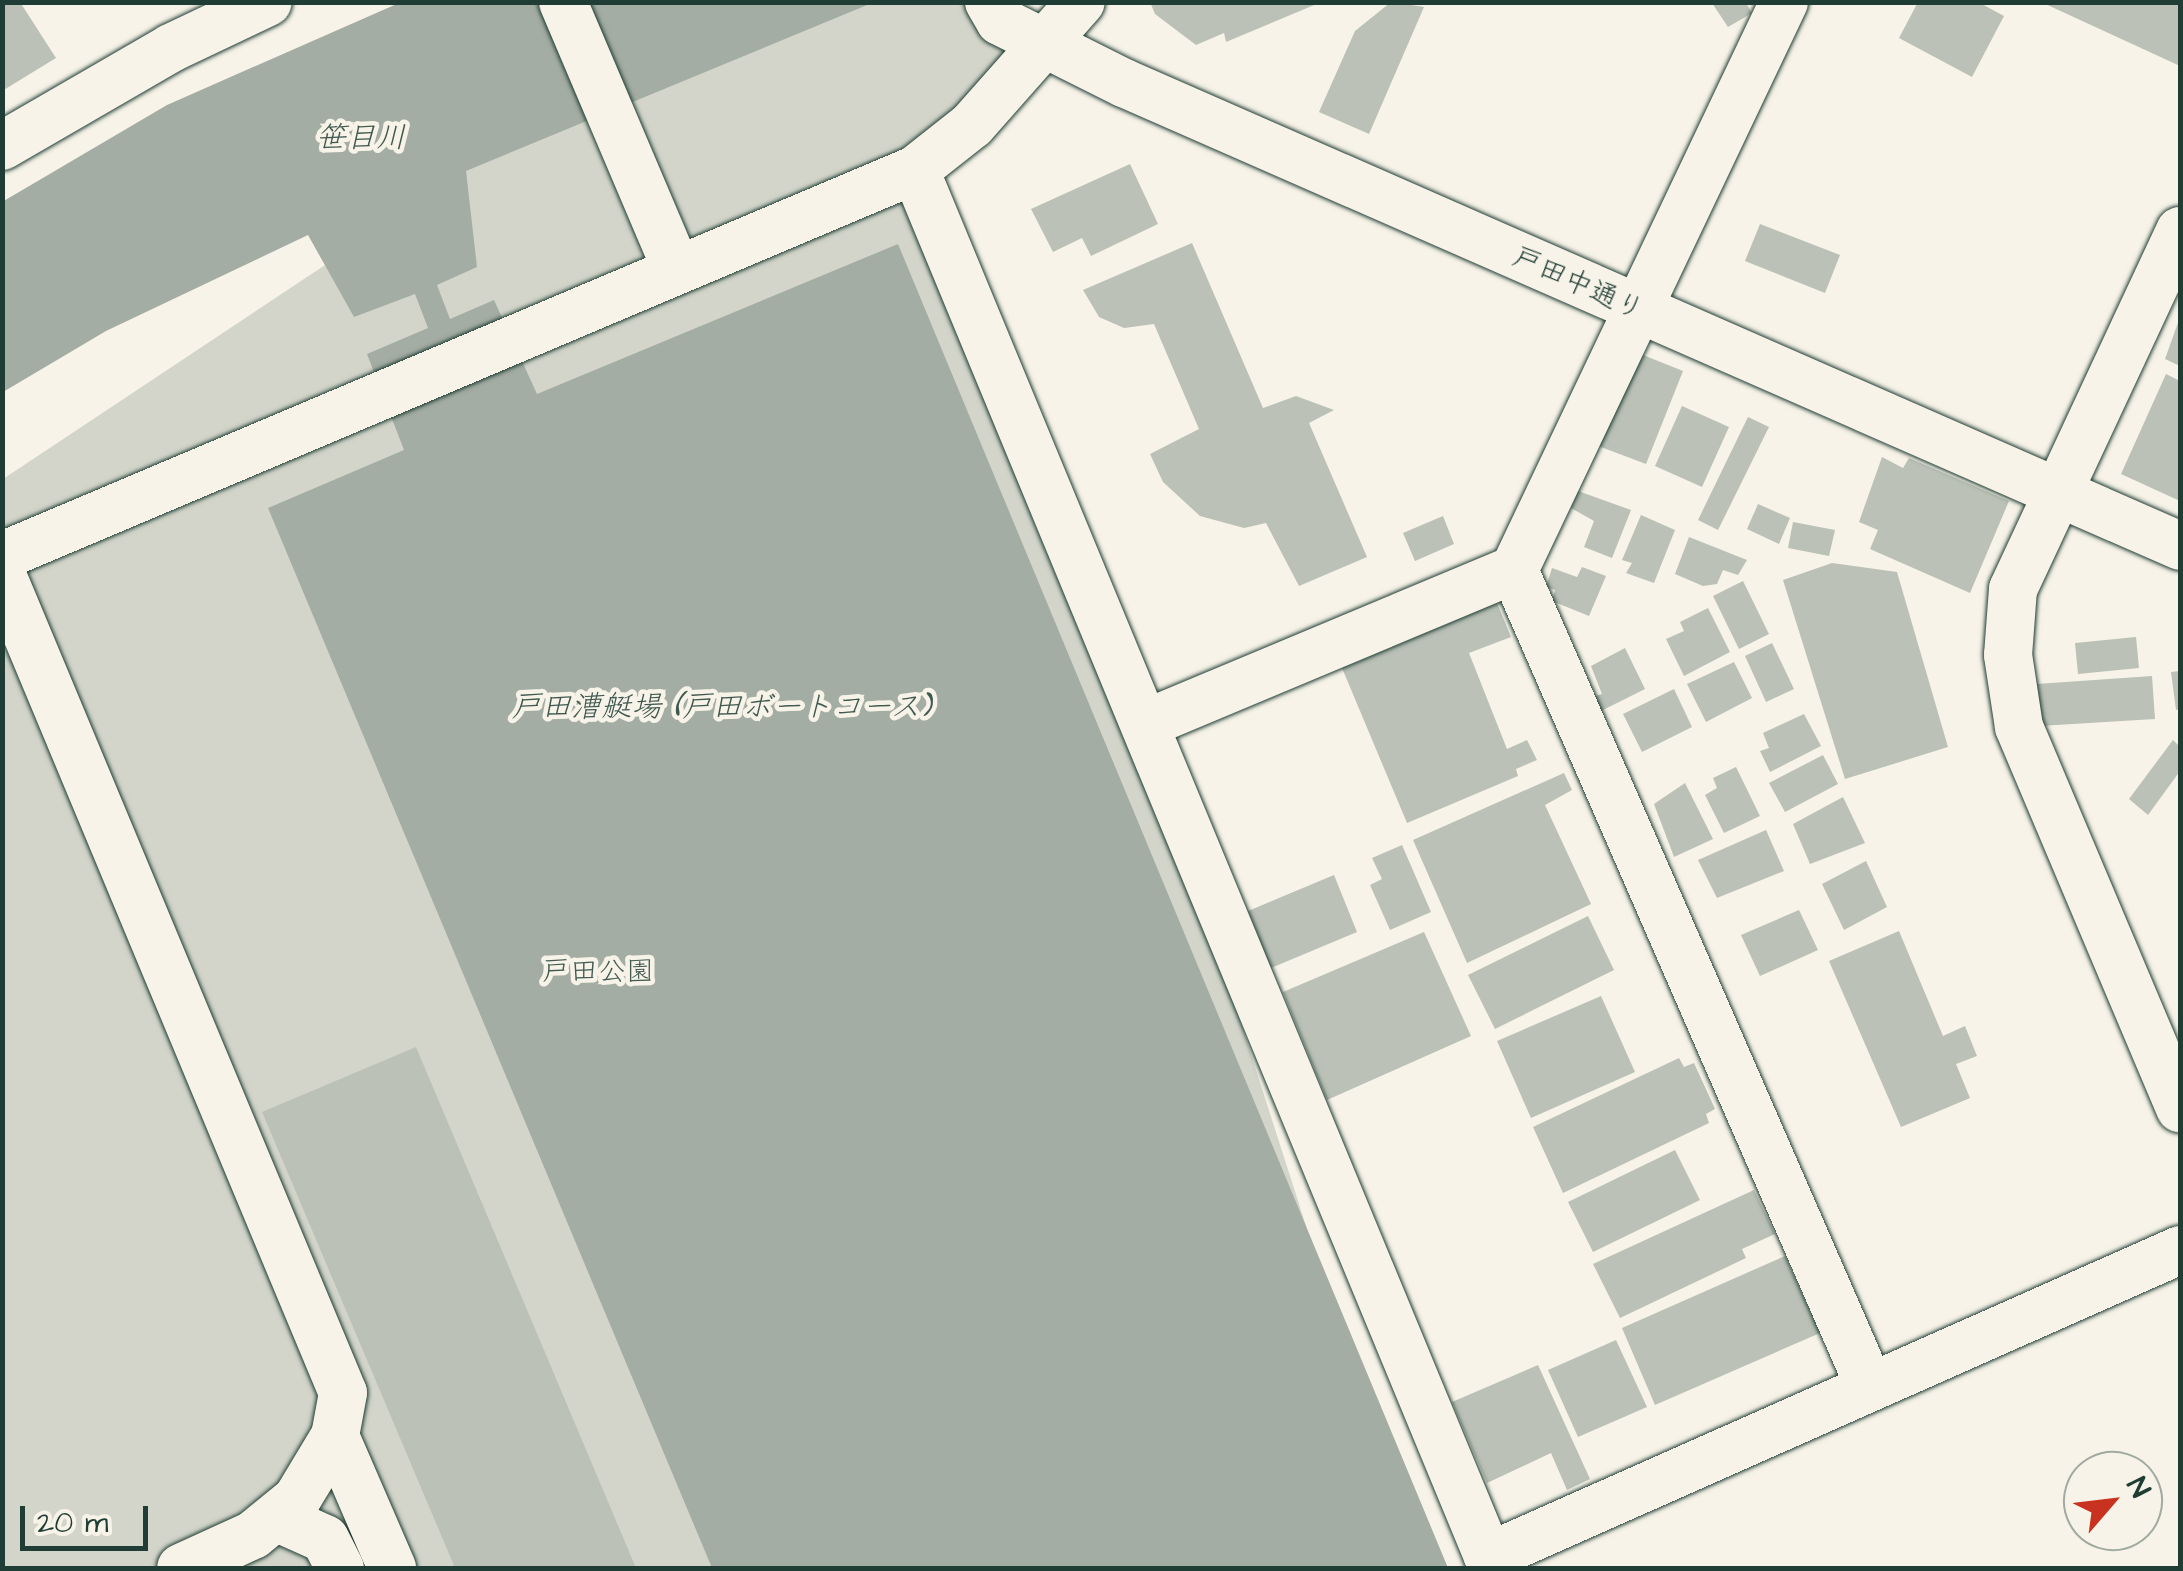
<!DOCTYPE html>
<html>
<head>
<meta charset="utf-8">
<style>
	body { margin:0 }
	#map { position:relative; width:2183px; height:1571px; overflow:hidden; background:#f7f3e8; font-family:"Architects Daughter","Klee One",sans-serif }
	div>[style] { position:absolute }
	.green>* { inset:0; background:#d3d5ca }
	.water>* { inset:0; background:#a4ada3 }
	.building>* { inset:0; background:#bbc1b6 }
	.roads { filter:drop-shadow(0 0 2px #1f3d34) drop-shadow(0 0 2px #1f3d34) }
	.minor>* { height:48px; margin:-24px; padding:0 24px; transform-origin:24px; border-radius:24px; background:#f7f3e8 }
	span { translate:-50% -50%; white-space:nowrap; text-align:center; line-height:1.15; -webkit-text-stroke:9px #f7f3e8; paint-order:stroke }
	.street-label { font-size:28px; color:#1f3d34 }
	.park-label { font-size:28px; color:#435b52 }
	.water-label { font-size:30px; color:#405950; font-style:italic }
	.frame { position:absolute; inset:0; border:5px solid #1f3d34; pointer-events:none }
	.north { position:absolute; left:2063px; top:1451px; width:100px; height:100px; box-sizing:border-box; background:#f7f3e8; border:2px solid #a1aaa0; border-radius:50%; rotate:62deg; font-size:28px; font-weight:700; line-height:40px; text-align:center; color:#1f3d34 }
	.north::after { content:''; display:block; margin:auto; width:35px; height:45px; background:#c8321e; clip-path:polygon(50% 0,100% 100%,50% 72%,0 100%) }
	.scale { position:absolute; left:20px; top:1506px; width:128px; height:45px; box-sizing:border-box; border:5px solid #1f3d34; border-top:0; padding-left:12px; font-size:30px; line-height:35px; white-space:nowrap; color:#1f3d34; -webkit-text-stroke:8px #f7f3e8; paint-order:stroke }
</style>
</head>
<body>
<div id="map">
	<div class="green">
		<div style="clip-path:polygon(661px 3px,995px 3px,1044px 44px,915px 171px,1145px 724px,1308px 1232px,1432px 1568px,3px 1568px,3px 479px,465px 172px)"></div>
	</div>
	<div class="water">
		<div style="clip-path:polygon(399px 3px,872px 3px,466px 171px,477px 267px,437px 285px,450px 319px,494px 300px,537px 394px,898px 244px,1448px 1568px,712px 1568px,268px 508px,404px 450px,367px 354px,428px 328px,415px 294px,354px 317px,308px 235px,106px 331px,3px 392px,2px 202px,167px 105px)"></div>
	</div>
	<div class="building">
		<div style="clip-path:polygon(2px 2px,20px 2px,56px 58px,2px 91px)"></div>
		<div style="clip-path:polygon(1150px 2px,1319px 2px,1319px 3px,1226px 42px,1224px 33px,1196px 45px,1155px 14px)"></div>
		<div style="clip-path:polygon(1391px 2px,1424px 7px,1369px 134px,1319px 112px,1355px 31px)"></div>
		<div style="clip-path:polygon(1918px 2px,1978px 2px,2004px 16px,1972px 77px,1899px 38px)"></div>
		<div style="clip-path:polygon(2041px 2px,2180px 2px,2180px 66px)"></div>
		<div style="clip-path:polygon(1712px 3px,1746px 3px,1752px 13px,1728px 27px)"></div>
		<div style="clip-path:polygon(1130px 164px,1158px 224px,1091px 256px,1082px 238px,1053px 252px,1031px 209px)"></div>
		<div style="clip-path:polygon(1760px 224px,1840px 255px,1825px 293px,1745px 261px)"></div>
		<div style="clip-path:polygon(1192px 243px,1263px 408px,1296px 396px,1334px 410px,1309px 423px,1367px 557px,1299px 586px,1266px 523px,1244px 528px,1200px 516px,1163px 482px,1150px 454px,1199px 429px,1154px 324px,1124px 328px,1099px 317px,1083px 290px)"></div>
		<div style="clip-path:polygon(2180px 317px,2180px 366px,2165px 359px)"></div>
		<div style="clip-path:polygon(1633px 351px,1683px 371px,1646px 464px,1593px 444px)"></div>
		<div style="clip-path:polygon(2166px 374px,2180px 381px,2180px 501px,2121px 474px)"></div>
		<div style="clip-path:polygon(1682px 406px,1729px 427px,1702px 487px,1655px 466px)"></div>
		<div style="clip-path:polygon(1748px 417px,1769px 427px,1718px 530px,1698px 520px)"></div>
		<div style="clip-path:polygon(1882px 457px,1903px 468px,1909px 458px,2009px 501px,1970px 593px,1870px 549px,1878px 530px,1859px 522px)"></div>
		<div style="clip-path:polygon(1578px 491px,1631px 510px,1612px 558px,1584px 547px,1594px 521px,1571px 508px)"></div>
		<div style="clip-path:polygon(1758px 504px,1790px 518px,1779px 544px,1747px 529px)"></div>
		<div style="clip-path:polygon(1641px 515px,1675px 530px,1654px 583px,1626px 573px,1632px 563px,1622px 560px)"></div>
		<div style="clip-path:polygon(1443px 516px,1454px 544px,1415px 561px,1403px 533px)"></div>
		<div style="clip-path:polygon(1793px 522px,1835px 530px,1829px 556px,1788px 548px)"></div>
		<div style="clip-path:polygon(1689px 537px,1747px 560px,1738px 575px,1723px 570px,1717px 584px,1703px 586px,1675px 574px)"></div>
		<div style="clip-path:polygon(1832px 563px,1897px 572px,1948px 747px,1845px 779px,1783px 580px)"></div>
		<div style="clip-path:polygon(1582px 567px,1606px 576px,1589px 616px,1552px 601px,1555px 590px,1546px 587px,1552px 568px,1577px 577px)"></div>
		<div style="clip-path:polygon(1743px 581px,1769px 634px,1739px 649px,1713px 596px)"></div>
		<div style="clip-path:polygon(1497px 603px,1511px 637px,1469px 653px,1507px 749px,1527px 740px,1537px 760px,1516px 769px,1518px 776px,1407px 823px,1342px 668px)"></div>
		<div style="clip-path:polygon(1708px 608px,1730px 652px,1684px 676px,1666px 639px,1684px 631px,1680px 622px)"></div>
		<div style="clip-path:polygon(2136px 637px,2139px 668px,2078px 674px,2075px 643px)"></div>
		<div style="clip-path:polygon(1772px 643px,1794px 689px,1766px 702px,1745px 656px)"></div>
		<div style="clip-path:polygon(1625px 648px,1645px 689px,1599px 712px,1592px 697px,1602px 694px,1591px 666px)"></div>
		<div style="clip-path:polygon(1734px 662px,1752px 698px,1706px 722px,1687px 684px)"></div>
		<div style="clip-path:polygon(2180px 671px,2180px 709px,2176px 710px,2171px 672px)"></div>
		<div style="clip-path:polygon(2152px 676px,2155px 719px,2040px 726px,2037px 684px)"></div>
		<div style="clip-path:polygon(1674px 689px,1692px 727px,1642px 752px,1623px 714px)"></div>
		<div style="clip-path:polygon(1804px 714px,1821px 746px,1770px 772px,1760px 751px,1769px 748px,1763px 733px)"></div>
		<div style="clip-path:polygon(2173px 740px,2180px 747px,2180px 771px,2148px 815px,2129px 799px)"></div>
		<div style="clip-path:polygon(1823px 755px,1838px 784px,1785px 812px,1769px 783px)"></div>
		<div style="clip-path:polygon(1736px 767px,1760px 816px,1724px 833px,1705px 795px,1717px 788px,1713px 778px)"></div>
		<div style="clip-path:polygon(1564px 773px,1572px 790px,1545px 805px,1591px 904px,1467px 963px,1413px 840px)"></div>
		<div style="clip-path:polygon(1685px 783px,1713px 839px,1674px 857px,1654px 804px)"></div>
		<div style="clip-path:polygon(1843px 797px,1865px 843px,1810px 864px,1793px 824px)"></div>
		<div style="clip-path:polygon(1766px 830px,1784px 871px,1717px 898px,1698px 860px)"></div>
		<div style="clip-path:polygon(1402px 845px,1431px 912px,1390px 930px,1370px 885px,1382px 879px,1372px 858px)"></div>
		<div style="clip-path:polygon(1866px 861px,1887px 907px,1844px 930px,1822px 884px)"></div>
		<div style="clip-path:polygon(1334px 875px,1357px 932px,1271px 968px,1248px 911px)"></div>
		<div style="clip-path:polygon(1799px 910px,1818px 950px,1760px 976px,1741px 935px)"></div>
		<div style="clip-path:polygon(1588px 916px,1614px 970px,1495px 1029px,1468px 975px)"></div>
		<div style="clip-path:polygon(1899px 931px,1943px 1036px,1965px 1026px,1977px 1056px,1956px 1064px,1970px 1098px,1901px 1127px,1829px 961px)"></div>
		<div style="clip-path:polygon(1424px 932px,1471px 1036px,1327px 1100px,1283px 992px)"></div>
		<div style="clip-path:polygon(1601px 996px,1635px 1072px,1531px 1118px,1497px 1041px)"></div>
		<div style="clip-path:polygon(416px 1047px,636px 1568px,455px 1568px,262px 1112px)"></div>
		<div style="clip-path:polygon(1679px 1058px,1684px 1067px,1694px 1063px,1715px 1109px,1706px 1114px,1709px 1123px,1563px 1193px,1533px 1127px)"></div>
		<div style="clip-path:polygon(1675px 1150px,1700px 1200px,1593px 1252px,1568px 1202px)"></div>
		<div style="clip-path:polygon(1754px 1190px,1775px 1234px,1742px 1249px,1746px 1258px,1620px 1318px,1593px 1264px)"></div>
		<div style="clip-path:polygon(1785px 1256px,1820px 1333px,1655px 1405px,1622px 1328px)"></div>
		<div style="clip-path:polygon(1616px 1340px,1647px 1407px,1578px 1437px,1548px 1370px)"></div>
		<div style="clip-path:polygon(1538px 1365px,1590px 1479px,1567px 1490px,1551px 1453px,1487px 1483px,1452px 1402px)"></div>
	</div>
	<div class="roads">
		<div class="minor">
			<div style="left:563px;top:2px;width:291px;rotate:67deg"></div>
			<div style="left:989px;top:2px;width:22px;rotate:60deg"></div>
			<div style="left:1000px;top:21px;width:139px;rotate:26.6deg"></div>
			<div style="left:1124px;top:83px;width:1153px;rotate:23.67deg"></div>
			<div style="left:1784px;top:2px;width:629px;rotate:115.42deg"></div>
			<div style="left:1514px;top:570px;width:889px;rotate:66.46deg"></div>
			<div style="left:2px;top:146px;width:195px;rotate:-30.1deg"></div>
			<div style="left:171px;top:48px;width:107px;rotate:-25.4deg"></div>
			<div style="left:915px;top:170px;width:1513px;rotate:67.54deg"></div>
			<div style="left:2180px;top:231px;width:395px;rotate:115deg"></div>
			<div style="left:2013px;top:589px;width:66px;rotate:94.3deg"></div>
			<div style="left:2008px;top:655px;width:73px;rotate:81.3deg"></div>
			<div style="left:2019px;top:727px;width:414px;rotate:67.1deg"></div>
			<div style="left:2px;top:556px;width:991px;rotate:-22.92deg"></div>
			<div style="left:915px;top:170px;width:73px;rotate:-38.3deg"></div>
			<div style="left:972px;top:125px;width:164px;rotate:-48.5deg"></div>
			<div style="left:2px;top:575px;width:886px;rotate:67.37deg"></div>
			<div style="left:343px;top:1393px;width:44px;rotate:100.5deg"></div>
			<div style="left:335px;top:1436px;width:74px;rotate:121.1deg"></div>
			<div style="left:297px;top:1499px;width:57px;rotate:140.7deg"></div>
			<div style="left:253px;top:1535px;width:79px;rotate:155.4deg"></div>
			<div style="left:1145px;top:724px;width:400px;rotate:-22.7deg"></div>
			<div style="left:335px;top:1436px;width:144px;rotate:66.6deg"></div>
			<div style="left:278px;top:1518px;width:51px;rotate:24.1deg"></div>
			<div style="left:325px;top:1539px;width:33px;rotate:63deg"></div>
			<div style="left:1488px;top:1557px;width:757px;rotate:-23.92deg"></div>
		</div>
	</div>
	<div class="street-label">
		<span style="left:1578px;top:284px;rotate:24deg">戸田中通り</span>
	</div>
	<div class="park-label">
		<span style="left:598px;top:972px">戸田公園</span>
	</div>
	<div class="water-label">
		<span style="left:361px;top:138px">笹目川</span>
		<span style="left:721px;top:707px">戸田漕艇場 (戸田ボートコース)</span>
	</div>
	<div class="frame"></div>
	<div class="north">N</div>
	<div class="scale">20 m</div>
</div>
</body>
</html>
